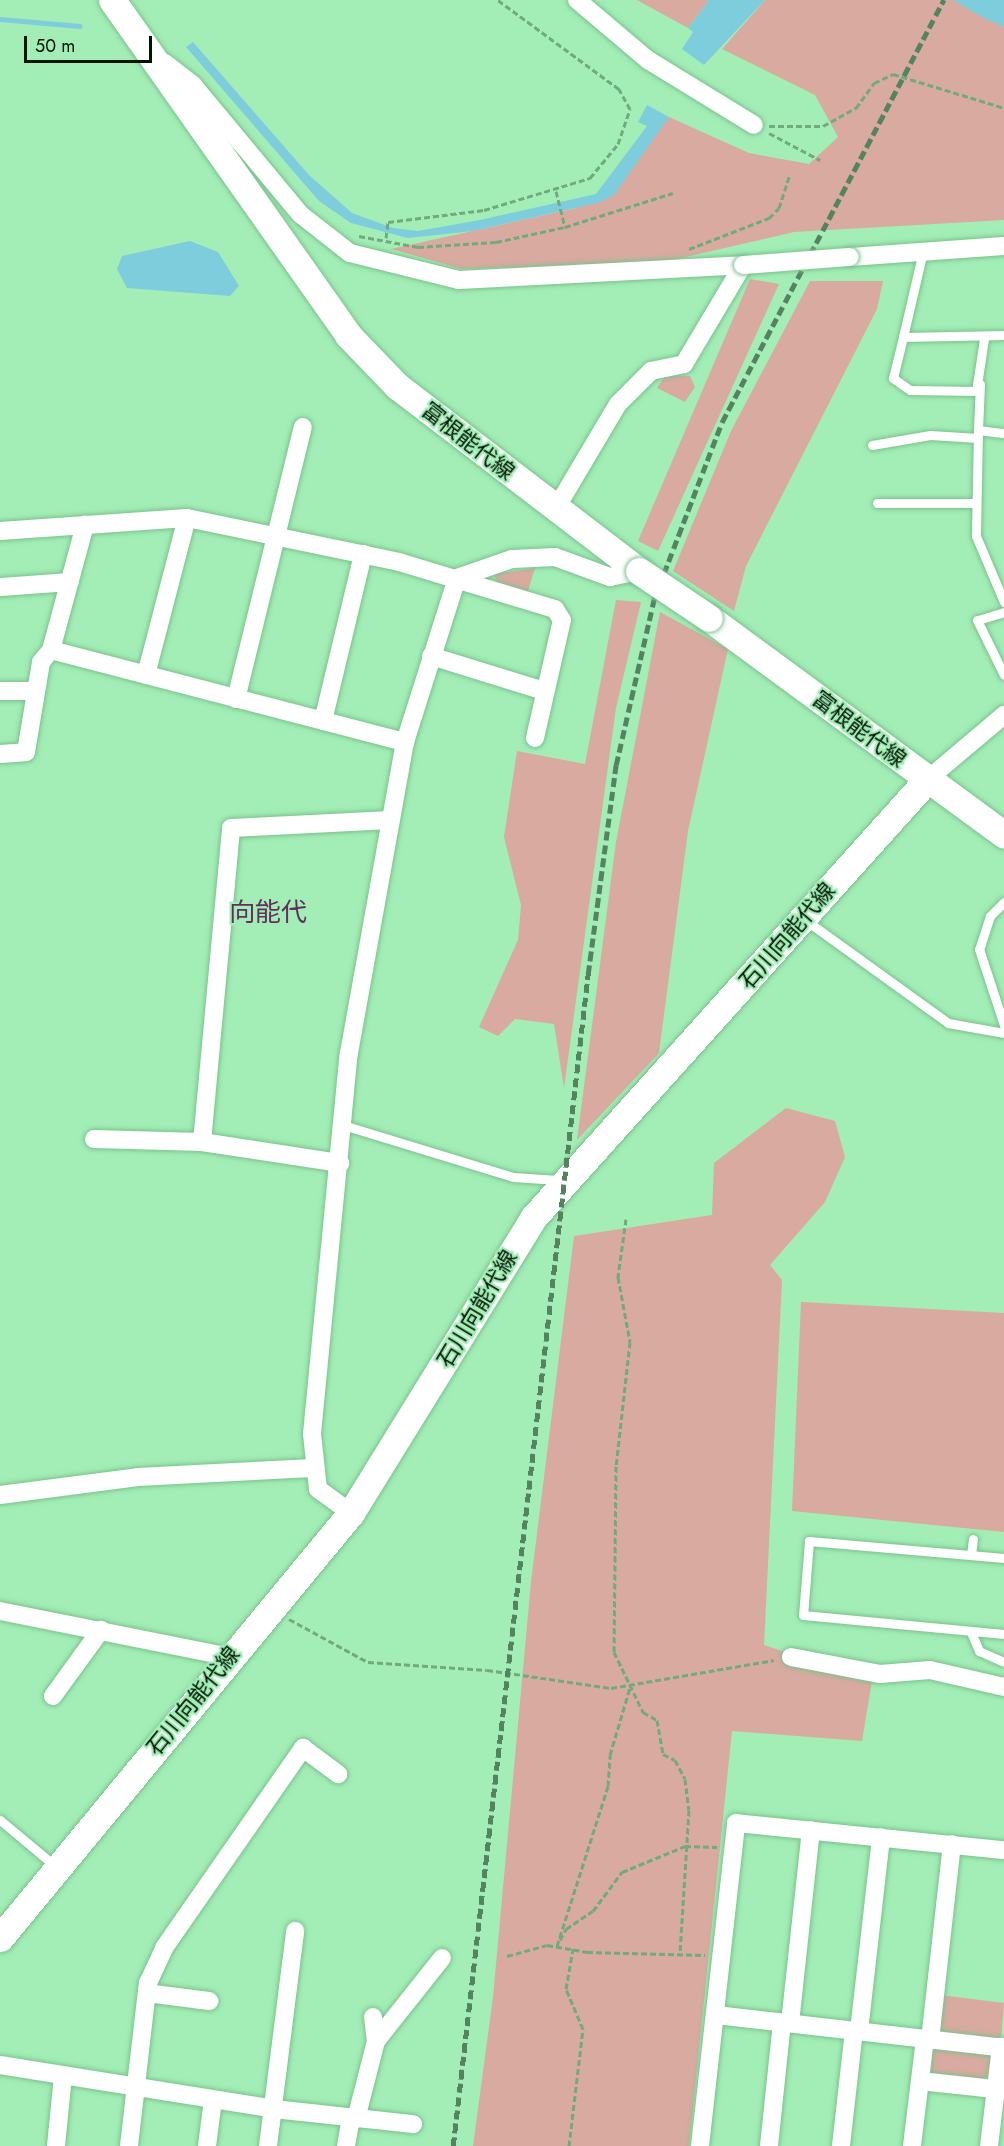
<!DOCTYPE html>
<html>
<head>
<meta charset="utf-8">
<style>
	body { margin:0 }
	#map { position:relative; width:1004px; height:2146px; overflow:hidden; background:#a3edb6; font-family:Jost,"Noto Sans JP",sans-serif }
	div>[style] { position:absolute }
	.green>* { inset:0; background:#d9aaa0 }
	.water>* { inset:0; background:#7ecddd }
	.stream>* { height:5px; margin:-2.5px; padding:0 2.5px; transform-origin:2.5px; border-radius:2.5px; background:#7ecddd }
	.path>* { height:3px; margin-top:-1.5px; transform-origin:0; background:repeating-linear-gradient(90deg,#71aa7f 0 6px,transparent 0 9px) }
	.roads { filter:drop-shadow(0 0 2px #7ac28d) drop-shadow(0 0 2px #7ac28d) }
	.service>* { height:9px; margin:-4.5px; padding:0 4.5px; transform-origin:4.5px; border-radius:4.5px; background:#fff }
	.minor>* { height:18px; margin:-9px; padding:0 9px; transform-origin:9px; border-radius:9px; background:#fff }
	.secondary>* { height:27px; margin:-13.5px; padding:0 13.5px; transform-origin:13.5px; border-radius:13.5px; background:#fff }
	.rail>* { height:4.5px; margin-top:-2.25px; transform-origin:0; background:repeating-linear-gradient(90deg,#54835f 0 9px,transparent 0 13.5px) }
	.bridges { filter:drop-shadow(0 0 2px #7ac28d) drop-shadow(0 0 2px #7ac28d) }
	.minor-bridge>* { height:18px; margin:-9px; padding:0 9px; transform-origin:9px; border-radius:9px; background:#fff }
	.secondary-bridge>* { height:27px; margin:-13.5px; padding:0 13.5px; transform-origin:13.5px; border-radius:13.5px; background:#fff }
	span { translate:-50% -50%; white-space:nowrap; text-align:center; line-height:1.15; -webkit-text-stroke:4.5px #a3edb6; paint-order:stroke }
	.street-label { font-size:22px; color:#001403 }
	.quarter-label { font-size:26px; color:#632e5d }
	.scale { position:absolute; left:24px; top:36px; width:128px; height:27px; box-sizing:border-box; border:3px solid #001403; border-top:0; padding-left:8px; font-size:18px; line-height:21px; white-space:nowrap; color:#001403; -webkit-text-stroke:4px #a3edb6; paint-order:stroke }
</style>
</head>
<body>
<div id="map">
	<div class="green">
		<div style="clip-path:polygon(637px 0,709px 0,688px 28px)"></div>
		<div style="clip-path:polygon(765px 0,953px 0,1004px 27px,1004px 220px,794px 232px,664px 262px,462px 269px,391px 249px,576px 208px,615px 186px,669px 117px,749px 153px,809px 164px,838px 137px,815px 95px,722px 49px)"></div>
		<div style="clip-path:polygon(750px 279px,779px 284px,658px 551px,638px 541px)"></div>
		<div style="clip-path:polygon(810px 281px,883px 281px,877px 309px,746px 566px,734px 611px,673px 571px,731px 431px)"></div>
		<div style="clip-path:polygon(666px 375px,690px 376px,695px 387px,685px 402px,657px 388px)"></div>
		<div style="clip-path:polygon(535px 568px,527px 594px,498px 585px,494px 574px)"></div>
		<div style="clip-path:polygon(616px 600px,641px 602px,616px 708px,564px 1088px,554px 1024px,515px 1019px,498px 1036px,479px 1027px,518px 940px,521px 905px,504px 837px,517px 751px,585px 764px)"></div>
		<div style="clip-path:polygon(660px 612px,728px 649px,688px 831px,659px 1053px,577px 1140px,616px 842px)"></div>
		<div style="clip-path:polygon(786px 1108px,835px 1121px,845px 1157px,825px 1202px,770px 1265px,782px 1280px,764px 1645px,872px 1681px,862px 1741px,732px 1731px,689px 2146px,473px 2146px,493px 1997px,531px 1582px,574px 1236px,712px 1215px,714px 1163px)"></div>
		<div style="clip-path:polygon(801px 1302px,1004px 1313px,1004px 1532px,792px 1511px)"></div>
		<div style="clip-path:polygon(940px 1995px,1004px 2003px,1001px 2039px,936px 2032px)"></div>
		<div style="clip-path:polygon(932px 2044px,993px 2051px,990px 2082px,928px 2074px)"></div>
	</div>
	<div class="water">
		<div style="clip-path:polygon(709px 0,765px 0,704px 65px,682px 49px,693px 32px,688px 28px)"></div>
		<div style="clip-path:polygon(953px 0,1004px 0,1004px 27px,982px 17px)"></div>
		<div style="clip-path:polygon(193px 42px,309px 175px,352px 213px,393px 228px,418px 231px,480px 220px,596px 194px,647px 126px,638px 122px,647px 105px,669px 117px,614px 195px,601px 202px,473px 231px,408px 238px,351px 223px,319px 201px,186px 47px)"></div>
		<div style="clip-path:polygon(190px 241px,218px 252px,239px 286px,230px 296px,127px 288px,117px 269px,122px 256px)"></div>
	</div>
	<div class="stream">
		<div style="left:0;top:19px;width:80px;rotate:5deg"></div>
	</div>
	<div class="path">
		<div style="left:769px;top:126px;width:54px"></div>
		<div style="left:823px;top:126px;width:38px;rotate:-29deg"></div>
		<div style="left:856px;top:108px;width:31px;rotate:-54deg"></div>
		<div style="left:874px;top:83px;width:21px;rotate:-25deg"></div>
		<div style="left:893px;top:74px;width:116px;rotate:17deg"></div>
		<div style="left:769px;top:133px;width:58px;rotate:27.9deg"></div>
		<div style="left:556px;top:191px;width:37px;rotate:76deg"></div>
		<div style="left:359px;top:236px;width:60px;rotate:10.6deg"></div>
		<div style="left:418px;top:247px;width:78px;rotate:-3.7deg"></div>
		<div style="left:496px;top:242px;width:71px;rotate:-12.3deg"></div>
		<div style="left:565px;top:227px;width:113px;rotate:-17.5deg"></div>
		<div style="left:386px;top:238px;width:16px;rotate:-83deg"></div>
		<div style="left:388px;top:222px;width:97px;rotate:-7.1deg"></div>
		<div style="left:484px;top:210px;width:111px;rotate:-16.8deg"></div>
		<div style="left:590px;top:178px;width:44px;rotate:-50.5deg"></div>
		<div style="left:618px;top:144px;width:37px;rotate:-71deg"></div>
		<div style="left:630px;top:109px;width:23px;rotate:-119deg"></div>
		<div style="left:619px;top:89px;width:150px;rotate:-143.7deg"></div>
		<div style="left:689px;top:249px;width:86px;rotate:-21.2deg"></div>
		<div style="left:769px;top:218px;width:14px;rotate:-45deg"></div>
		<div style="left:779px;top:208px;width:33px;rotate:-72deg"></div>
		<div style="left:626px;top:1219px;width:59px;rotate:97.9deg"></div>
		<div style="left:618px;top:1277px;width:66px;rotate:79.5deg"></div>
		<div style="left:630px;top:1342px;width:125px;rotate:96.4deg"></div>
		<div style="left:616px;top:1466px;width:186px;rotate:90.6deg"></div>
		<div style="left:614px;top:1652px;width:67px;rotate:64.2deg"></div>
		<div style="left:643px;top:1712px;width:16px;rotate:30deg"></div>
		<div style="left:657px;top:1720px;width:35px;rotate:80deg"></div>
		<div style="left:663px;top:1754px;width:13px;rotate:27deg"></div>
		<div style="left:675px;top:1760px;width:21px;rotate:62deg"></div>
		<div style="left:685px;top:1779px;width:31px;rotate:83deg"></div>
		<div style="left:689px;top:1810px;width:143px;rotate:93.6deg"></div>
		<div style="left:289px;top:1619px;width:90px;rotate:28.6deg"></div>
		<div style="left:368px;top:1662px;width:119px;rotate:3.8deg"></div>
		<div style="left:487px;top:1670px;width:125px;rotate:8.3deg"></div>
		<div style="left:611px;top:1688px;width:165px;rotate:-9.7deg"></div>
		<div style="left:560px;top:1940px;width:13px;rotate:-61deg"></div>
		<div style="left:566px;top:1929px;width:32px;rotate:-34deg"></div>
		<div style="left:593px;top:1911px;width:49px;rotate:-53.4deg"></div>
		<div style="left:622px;top:1872px;width:68px;rotate:-22.4deg"></div>
		<div style="left:685px;top:1846px;width:32px;rotate:2deg"></div>
		<div style="left:557px;top:1946px;width:168px;rotate:-72.3deg"></div>
		<div style="left:608px;top:1786px;width:31px;rotate:-86deg"></div>
		<div style="left:610px;top:1755px;width:74px;rotate:-73.5deg"></div>
		<div style="left:507px;top:1956px;width:41px;rotate:-15.4deg"></div>
		<div style="left:547px;top:1945px;width:41px;rotate:9.9deg"></div>
		<div style="left:587px;top:1952px;width:118px;rotate:1.5deg"></div>
		<div style="left:569px;top:2146px;width:118px;rotate:-83.2deg"></div>
		<div style="left:583px;top:2029px;width:43px;rotate:-113deg"></div>
		<div style="left:566px;top:1989px;width:41px;rotate:-80.1deg"></div>
	</div>
	<div class="roads">
		<div class="service">
			<div style="left:903px;top:337px;width:88px;rotate:-76.9deg"></div>
			<div style="left:984px;top:339px;width:53px;rotate:98.7deg"></div>
			<div style="left:976px;top:391px;width:66px;rotate:-179.1deg"></div>
			<div style="left:910px;top:390px;width:21px;rotate:-145deg"></div>
			<div style="left:893px;top:378px;width:42px;rotate:-76.3deg"></div>
			<div style="left:903px;top:337px;width:101px;rotate:-1.1deg"></div>
			<div style="left:980px;top:384px;width:46px;rotate:92.5deg"></div>
			<div style="left:978px;top:430px;width:26px;rotate:7deg"></div>
			<div style="left:978px;top:430px;width:106px;rotate:91.1deg"></div>
			<div style="left:976px;top:536px;width:72px;rotate:67deg"></div>
			<div style="left:872px;top:445px;width:59px;rotate:-9.8deg"></div>
			<div style="left:930px;top:435px;width:48px;rotate:3.6deg"></div>
			<div style="left:877px;top:503px;width:98px"></div>
			<div style="left:1004px;top:612px;width:28px;rotate:163deg"></div>
			<div style="left:977px;top:620px;width:61px;rotate:63.9deg"></div>
			<div style="left:1004px;top:902px;width:20px;rotate:135deg"></div>
			<div style="left:990px;top:916px;width:35px;rotate:108deg"></div>
			<div style="left:979px;top:949px;width:80px;rotate:71.8deg"></div>
			<div style="left:804px;top:919px;width:178px;rotate:35.8deg"></div>
			<div style="left:948px;top:1023px;width:57px;rotate:10.1deg"></div>
			<div style="left:343px;top:1125px;width:178px;rotate:17deg"></div>
			<div style="left:513px;top:1177px;width:45px;rotate:3.8deg"></div>
			<div style="left:971px;top:1555px;width:16px;rotate:-83deg"></div>
			<div style="left:1004px;top:1558px;width:196px;rotate:-175deg"></div>
			<div style="left:809px;top:1541px;width:74px;rotate:94.6deg"></div>
			<div style="left:803px;top:1615px;width:202px;rotate:5.4deg"></div>
			<div style="left:971px;top:1632px;width:21px;rotate:67deg"></div>
			<div style="left:979px;top:1651px;width:27px;rotate:24deg"></div>
			<div style="left:0;top:1820px;width:72px;rotate:39.9deg"></div>
		</div>
		<div class="minor">
			<div style="left:577px;top:0;width:93px;rotate:40.2deg"></div>
			<div style="left:648px;top:60px;width:124px;rotate:31.5deg"></div>
			<div style="left:165px;top:63px;width:36px;rotate:38deg"></div>
			<div style="left:193px;top:85px;width:168px;rotate:50.3deg"></div>
			<div style="left:300px;top:214px;width:63px;rotate:38deg"></div>
			<div style="left:350px;top:253px;width:112px;rotate:13.9deg"></div>
			<div style="left:459px;top:280px;width:284px;rotate:-3deg"></div>
			<div style="left:850px;top:257px;width:154px;rotate:-4.1deg"></div>
			<div style="left:555px;top:510px;width:123px;rotate:-59.3deg"></div>
			<div style="left:618px;top:404px;width:47px;rotate:-45deg"></div>
			<div style="left:651px;top:371px;width:34px;rotate:-12deg"></div>
			<div style="left:684px;top:364px;width:115px;rotate:-59.2deg"></div>
			<div style="left:0;top:531px;width:187px;rotate:-4deg"></div>
			<div style="left:187px;top:518px;width:217px;rotate:11.7deg"></div>
			<div style="left:399px;top:562px;width:163px;rotate:16.8deg"></div>
			<div style="left:555px;top:609px;width:13px;rotate:58deg"></div>
			<div style="left:562px;top:620px;width:121px;rotate:102.9deg"></div>
			<div style="left:457px;top:578px;width:58px;rotate:-19.1deg"></div>
			<div style="left:512px;top:559px;width:43px;rotate:-2.7deg"></div>
			<div style="left:555px;top:557px;width:59px;rotate:20deg"></div>
			<div style="left:610px;top:577px;width:30px;rotate:-12deg"></div>
			<div style="left:1px;top:587px;width:69px;rotate:-4.1deg"></div>
			<div style="left:51px;top:650px;width:130px;rotate:-74.8deg"></div>
			<div style="left:431px;top:656px;width:118px;rotate:17.2deg"></div>
			<div style="left:146px;top:675px;width:162px;rotate:-75.4deg"></div>
			<div style="left:0;top:691px;width:35px"></div>
			<div style="left:236px;top:699px;width:280px;rotate:-76.2deg"></div>
			<div style="left:323px;top:721px;width:172px;rotate:-76.5deg"></div>
			<div style="left:0;top:754px;width:26px;rotate:-4deg"></div>
			<div style="left:26px;top:752px;width:91px;rotate:-80.5deg"></div>
			<div style="left:41px;top:662px;width:16px;rotate:-50deg"></div>
			<div style="left:51px;top:650px;width:366px;rotate:14.6deg"></div>
			<div style="left:927px;top:780px;width:101px;rotate:-40.2deg"></div>
			<div style="left:94px;top:1139px;width:108px;rotate:1.6deg"></div>
			<div style="left:202px;top:1142px;width:140px;rotate:8.7deg"></div>
			<div style="left:202px;top:1142px;width:315px;rotate:-84.7deg"></div>
			<div style="left:231px;top:828px;width:160px;rotate:-2.9deg"></div>
			<div style="left:0;top:1495px;width:139px;rotate:-7.4deg"></div>
			<div style="left:138px;top:1477px;width:174px;rotate:-3deg"></div>
			<div style="left:351px;top:1513px;width:41px;rotate:-144deg"></div>
			<div style="left:318px;top:1489px;width:55px;rotate:-96.2deg"></div>
			<div style="left:312px;top:1434px;width:383px;rotate:-84.5deg"></div>
			<div style="left:349px;top:1053px;width:316px;rotate:-79.8deg"></div>
			<div style="left:405px;top:742px;width:172px;rotate:-72.4deg"></div>
			<div style="left:0;top:1611px;width:235px;rotate:11.3deg"></div>
			<div style="left:791px;top:1657px;width:91px;rotate:10.8deg"></div>
			<div style="left:880px;top:1674px;width:50px;rotate:-4.6deg"></div>
			<div style="left:930px;top:1670px;width:76px;rotate:12.9deg"></div>
			<div style="left:53px;top:1696px;width:82px;rotate:-54deg"></div>
			<div style="left:147px;top:1993px;width:63px;rotate:7.4deg"></div>
			<div style="left:716px;top:2015px;width:290px;rotate:6.5deg"></div>
			<div style="left:373px;top:2017px;width:24px;rotate:83deg"></div>
			<div style="left:790px;top:2023px;width:194px;rotate:-83.8deg"></div>
			<div style="left:859px;top:2031px;width:195px;rotate:-83.5deg"></div>
			<div style="left:930px;top:2040px;width:197px;rotate:-83.6deg"></div>
			<div style="left:0;top:2065px;width:278px;rotate:9.1deg"></div>
			<div style="left:274px;top:2109px;width:140px;rotate:6.2deg"></div>
			<div style="left:920px;top:2081px;width:84px;rotate:6.1deg"></div>
			<div style="left:356px;top:2119px;width:81px;rotate:-75.6deg"></div>
			<div style="left:376px;top:2041px;width:106px;rotate:-51.5deg"></div>
			<div style="left:56px;top:2146px;width:70px;rotate:-84.3deg"></div>
			<div style="left:129px;top:2146px;width:164px;rotate:-83.4deg"></div>
			<div style="left:148px;top:1983px;width:38px;rotate:-65deg"></div>
			<div style="left:164px;top:1948px;width:244px;rotate:-55.2deg"></div>
			<div style="left:303px;top:1748px;width:44px;rotate:36.6deg"></div>
			<div style="left:207px;top:2146px;width:46px;rotate:-82.6deg"></div>
			<div style="left:268px;top:2146px;width:217px;rotate:-82.8deg"></div>
			<div style="left:346px;top:2146px;width:27px;rotate:-80deg"></div>
			<div style="left:700px;top:2146px;width:325px;rotate:-83.6deg"></div>
			<div style="left:736px;top:1823px;width:269px;rotate:5.8deg"></div>
			<div style="left:769px;top:2146px;width:124px;rotate:-84deg"></div>
			<div style="left:841px;top:2146px;width:116px;rotate:-83.6deg"></div>
			<div style="left:912px;top:2146px;width:108px;rotate:-83.1deg"></div>
			<div style="left:989px;top:2146px;width:100px;rotate:-83.1deg"></div>
		</div>
		<div class="secondary">
			<div style="left:112px;top:0;width:410px;rotate:54.8deg"></div>
			<div style="left:348px;top:335px;width:71px;rotate:46.1deg"></div>
			<div style="left:397px;top:386px;width:305px;rotate:37.4deg"></div>
			<div style="left:709px;top:618px;width:366px;rotate:36.3deg"></div>
			<div style="left:0;top:1938px;width:551px;rotate:-50.45deg"></div>
			<div style="left:351px;top:1513px;width:347px;rotate:-58.3deg"></div>
			<div style="left:533px;top:1218px;width:589px;rotate:-48.03deg"></div>
		</div>
	</div>
	<div class="rail">
		<div style="left:453px;top:2146px;width:1180px;rotate:-83.43deg"></div>
		<div style="left:588px;top:974px;width:211px;rotate:-82.4deg"></div>
		<div style="left:616px;top:765px;width:170px;rotate:-77.1deg"></div>
		<div style="left:654px;top:599px;width:190px;rotate:-69deg"></div>
		<div style="left:722px;top:422px;width:477px;rotate:-62.3deg"></div>
	</div>
	<div class="bridges">
		<div class="minor-bridge">
			<div style="left:743px;top:265px;width:107px;rotate:-4.3deg"></div>
		</div>
		<div class="secondary-bridge">
			<div style="left:639px;top:571px;width:84px;rotate:33.9deg"></div>
		</div>
	</div>
	<div class="street-label">
		<span style="left:468px;top:441px;rotate:38deg">富根能代線</span>
		<span style="left:859px;top:729px;rotate:37deg">富根能代線</span>
		<span style="left:787px;top:936px;rotate:-49deg">石川向能代線</span>
		<span style="left:477px;top:1309px;rotate:-59deg">石川向能代線</span>
		<span style="left:193px;top:1701px;rotate:-51deg">石川向能代線</span>
	</div>
	<div class="quarter-label">
		<span style="left:268px;top:913px">向能代</span>
	</div>
	<div class="scale">50 m</div>
</div>
</body>
</html>
